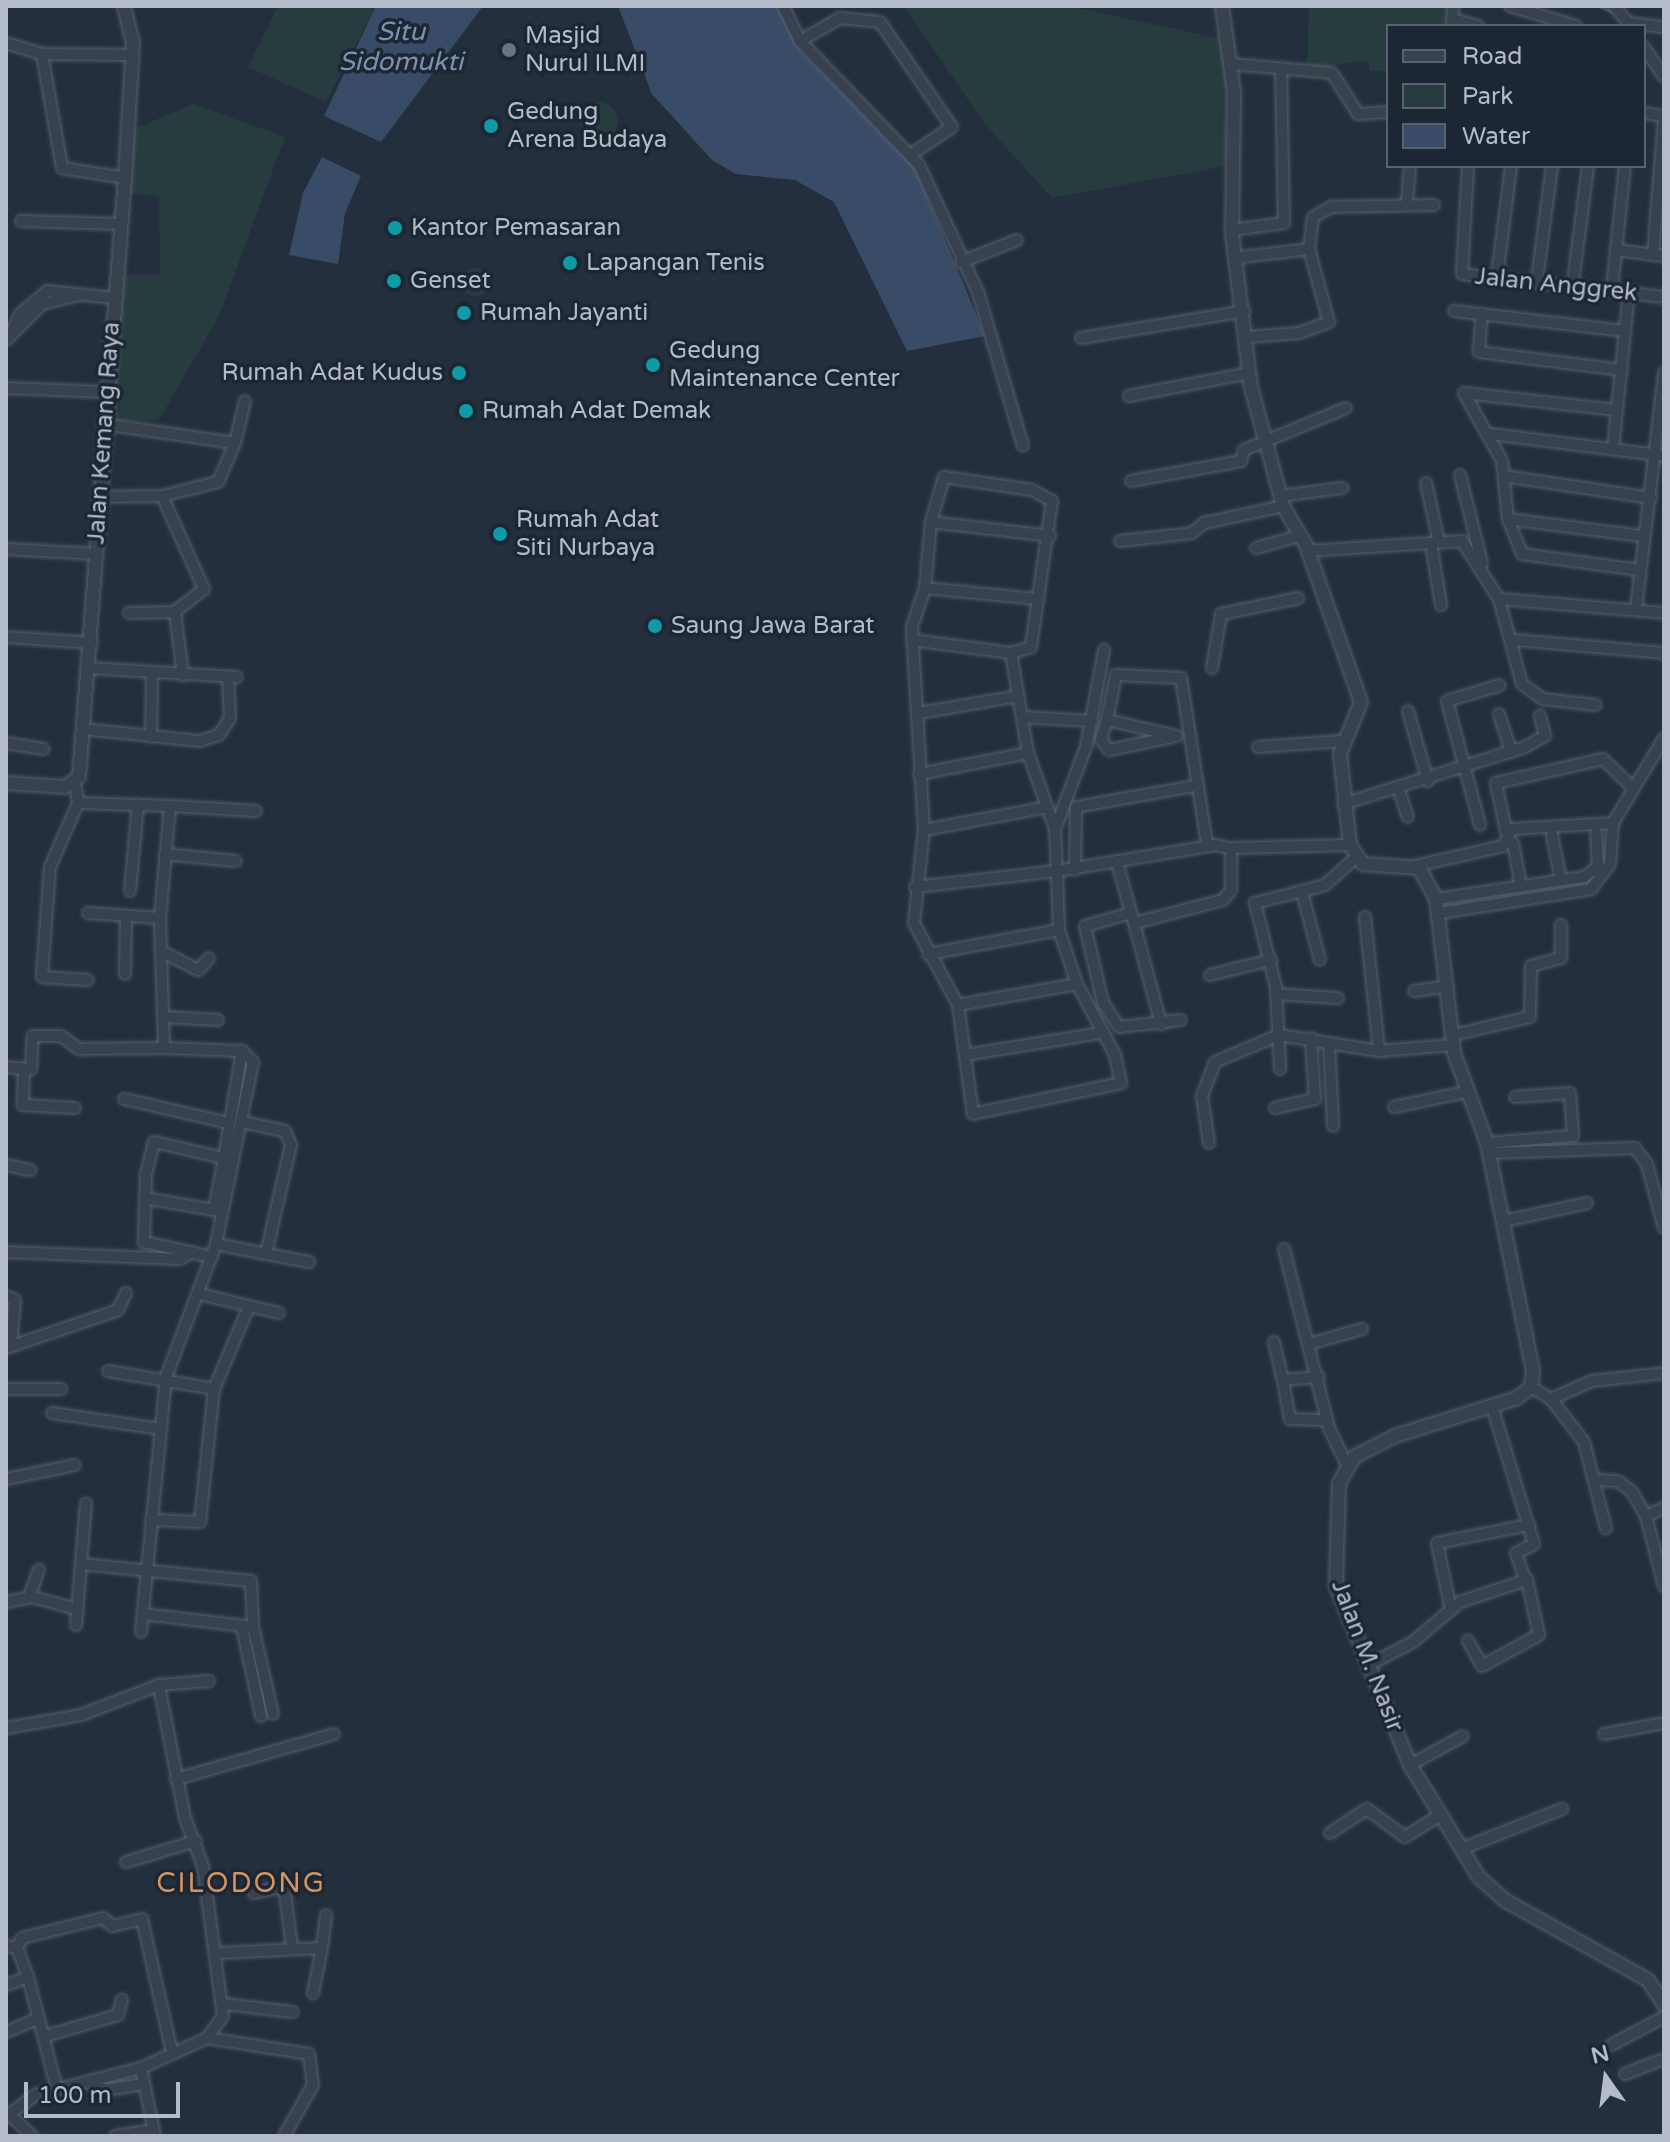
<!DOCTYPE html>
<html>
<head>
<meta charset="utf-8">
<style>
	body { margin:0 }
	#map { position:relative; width:1670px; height:2142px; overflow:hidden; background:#242f3e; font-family:"Varela Round",sans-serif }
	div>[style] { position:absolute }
	.green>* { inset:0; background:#263c3f }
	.round { border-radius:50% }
	.water>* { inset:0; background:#394c67 }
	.stream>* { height:3px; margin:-1.5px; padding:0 1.5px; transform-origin:1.5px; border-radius:1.5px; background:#394c67 }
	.roads { filter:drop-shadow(0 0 2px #565f6c) drop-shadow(0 0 2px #565f6c) }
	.minor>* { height:10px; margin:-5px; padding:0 5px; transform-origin:5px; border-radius:5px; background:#38414e }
	.tertiary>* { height:12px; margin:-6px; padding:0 6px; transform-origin:6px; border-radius:6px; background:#38414e }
	.dots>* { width:22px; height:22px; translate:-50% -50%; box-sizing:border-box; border:4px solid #1d2633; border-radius:50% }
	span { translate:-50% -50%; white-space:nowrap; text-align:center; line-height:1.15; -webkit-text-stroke:7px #1d2633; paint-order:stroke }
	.poi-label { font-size:24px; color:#b4bcc9 }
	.left { translate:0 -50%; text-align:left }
	.right { translate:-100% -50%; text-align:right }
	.street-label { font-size:24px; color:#b4bcc9 }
	.water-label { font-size:26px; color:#7c92b1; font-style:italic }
	.quarter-label { font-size:28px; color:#d59563; letter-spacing:2px }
	.frame { position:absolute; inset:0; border:8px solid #b4bcc9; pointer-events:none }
	.legend { position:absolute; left:1386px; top:24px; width:260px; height:144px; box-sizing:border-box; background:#1d2633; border:2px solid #59626f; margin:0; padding:10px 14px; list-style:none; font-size:24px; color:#b4bcc9 }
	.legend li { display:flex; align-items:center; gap:16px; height:40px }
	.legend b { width:40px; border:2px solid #59626f }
	.north { position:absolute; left:1566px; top:2038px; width:80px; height:80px; -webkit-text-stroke:6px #1d2633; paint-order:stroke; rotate:346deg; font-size:22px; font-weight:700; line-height:32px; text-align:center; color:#b4bcc9 }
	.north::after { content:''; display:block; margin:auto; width:28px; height:36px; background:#b4bcc9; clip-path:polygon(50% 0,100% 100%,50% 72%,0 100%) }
	.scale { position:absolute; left:24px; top:2082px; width:156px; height:36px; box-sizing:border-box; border:4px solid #b4bcc9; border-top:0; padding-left:10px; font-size:24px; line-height:28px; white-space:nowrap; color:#b4bcc9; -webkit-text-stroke:6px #1d2633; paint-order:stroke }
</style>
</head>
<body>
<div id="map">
	<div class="green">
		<div style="clip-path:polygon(278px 6px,376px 6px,326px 102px,248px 67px)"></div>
		<div style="clip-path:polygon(904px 6px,1069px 6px,1226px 40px,1226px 166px,1052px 198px,984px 123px)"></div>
		<div style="clip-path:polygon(1309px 6px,1451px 6px,1449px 26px,1388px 26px,1388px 71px,1369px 71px,1369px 62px,1360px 61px,1307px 70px)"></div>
		<div class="round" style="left:580px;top:102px;width:38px;height:38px"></div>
		<div style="clip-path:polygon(193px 104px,285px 137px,219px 316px,159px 420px,109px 422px,120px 275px,160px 275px,159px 197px,124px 192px,132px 130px)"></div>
		<div class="round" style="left:461px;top:268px;width:28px;height:28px"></div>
	</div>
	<div class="water">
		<div style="clip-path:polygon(376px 6px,483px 6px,381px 142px,324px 116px)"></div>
		<div style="clip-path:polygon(618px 6px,777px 6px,802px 53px,912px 160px,985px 336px,907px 351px,834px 202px,795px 180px,736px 174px,712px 160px,652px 94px)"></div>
		<div style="clip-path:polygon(322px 157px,361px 176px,345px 213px,338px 264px,289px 255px,303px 193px)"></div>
	</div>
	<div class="stream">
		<div style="left:1598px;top:6px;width:17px;rotate:21deg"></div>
	</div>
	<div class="roads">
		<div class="minor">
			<div style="left:783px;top:6px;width:39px;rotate:64deg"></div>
			<div style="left:800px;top:41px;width:172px;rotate:46.2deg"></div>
			<div style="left:919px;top:165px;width:140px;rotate:65.1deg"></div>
			<div style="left:978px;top:292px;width:160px;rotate:73.7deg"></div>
			<div style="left:1510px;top:6px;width:69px;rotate:16.9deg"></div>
			<div style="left:1614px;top:6px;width:26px;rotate:50deg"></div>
			<div style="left:1452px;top:19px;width:27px;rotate:15deg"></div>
			<div style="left:1629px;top:23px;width:35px;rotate:7deg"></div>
			<div style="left:1452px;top:26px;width:20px;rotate:-87deg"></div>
			<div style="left:800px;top:41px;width:46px;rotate:-29.9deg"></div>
			<div style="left:840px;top:18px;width:40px;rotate:5.7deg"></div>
			<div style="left:880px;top:22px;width:127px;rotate:55.6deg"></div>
			<div style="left:952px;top:127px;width:47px;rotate:146.3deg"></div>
			<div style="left:6px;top:43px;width:38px;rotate:17deg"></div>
			<div style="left:42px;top:54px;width:90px;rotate:0.6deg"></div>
			<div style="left:1644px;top:47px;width:36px;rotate:56deg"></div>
			<div style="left:42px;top:54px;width:116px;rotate:80deg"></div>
			<div style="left:62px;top:168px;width:64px;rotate:9deg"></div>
			<div style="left:1232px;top:64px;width:100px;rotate:5.1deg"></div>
			<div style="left:1332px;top:73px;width:49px;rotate:57.6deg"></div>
			<div style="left:1358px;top:114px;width:30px;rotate:-4deg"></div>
			<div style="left:1644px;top:113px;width:20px;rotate:9deg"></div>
			<div style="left:1468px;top:166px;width:108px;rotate:93.2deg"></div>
			<div style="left:1462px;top:274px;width:203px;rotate:6.5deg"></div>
			<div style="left:1407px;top:201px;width:35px;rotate:-85deg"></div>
			<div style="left:21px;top:221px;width:100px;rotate:1.7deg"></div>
			<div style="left:1232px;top:230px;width:52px;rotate:-7.7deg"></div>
			<div style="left:1284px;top:223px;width:153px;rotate:-91.1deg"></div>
			<div style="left:1616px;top:250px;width:48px;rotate:7.1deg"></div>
			<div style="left:1653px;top:255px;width:138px;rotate:-85.4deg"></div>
			<div style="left:1234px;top:258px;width:76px;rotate:-6.8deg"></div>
			<div style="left:961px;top:262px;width:60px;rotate:-21.4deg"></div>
			<div style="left:1497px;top:276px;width:111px;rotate:-82.7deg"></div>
			<div style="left:1537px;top:280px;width:115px;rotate:-82.5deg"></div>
			<div style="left:1573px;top:283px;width:118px;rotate:-82.7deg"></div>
			<div style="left:1612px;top:289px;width:124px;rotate:-84deg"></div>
			<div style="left:1454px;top:311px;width:172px;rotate:6.7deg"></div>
			<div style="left:1482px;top:314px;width:38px;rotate:95deg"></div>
			<div style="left:1479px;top:352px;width:144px;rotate:7.2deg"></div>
			<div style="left:1247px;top:337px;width:52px;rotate:-4.4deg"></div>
			<div style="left:1299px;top:333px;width:32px;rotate:-20deg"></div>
			<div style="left:1329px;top:322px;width:76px;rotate:-105.3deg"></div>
			<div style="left:1309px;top:249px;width:32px;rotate:-83deg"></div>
			<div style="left:1313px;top:217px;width:21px;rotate:-29deg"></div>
			<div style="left:1331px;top:207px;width:103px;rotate:-1.1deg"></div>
			<div style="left:9px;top:338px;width:26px;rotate:-65deg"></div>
			<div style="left:20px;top:314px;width:35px;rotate:-40deg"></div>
			<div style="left:47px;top:291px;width:67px;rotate:6deg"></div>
			<div style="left:1081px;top:338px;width:166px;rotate:-9.3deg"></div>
			<div style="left:6px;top:340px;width:51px;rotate:-45deg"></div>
			<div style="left:42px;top:304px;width:38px;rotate:-14deg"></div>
			<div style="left:6px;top:388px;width:100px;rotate:2.3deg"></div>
			<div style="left:1129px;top:396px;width:123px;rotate:-10.8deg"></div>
			<div style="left:1616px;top:410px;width:153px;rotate:-173.6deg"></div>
			<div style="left:1464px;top:393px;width:78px;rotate:60.8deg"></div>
			<div style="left:1502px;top:461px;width:58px;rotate:84.1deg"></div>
			<div style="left:1508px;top:519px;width:38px;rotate:68deg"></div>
			<div style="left:1522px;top:554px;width:118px;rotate:7.8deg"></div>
			<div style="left:103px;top:424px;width:133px;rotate:8.2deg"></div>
			<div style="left:235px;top:443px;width:43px;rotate:-76.6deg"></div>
			<div style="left:1491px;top:434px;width:174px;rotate:7.2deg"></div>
			<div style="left:1613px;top:449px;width:158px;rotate:-84.2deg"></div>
			<div style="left:1460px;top:475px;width:91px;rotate:76deg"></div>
			<div style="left:1504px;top:476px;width:149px;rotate:8.5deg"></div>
			<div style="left:1131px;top:481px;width:112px;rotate:-10.3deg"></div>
			<div style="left:1241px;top:461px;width:11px;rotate:-75deg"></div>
			<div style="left:1244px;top:450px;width:110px;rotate:-22.4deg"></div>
			<div style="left:1426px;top:483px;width:60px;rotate:77.6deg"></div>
			<div style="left:162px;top:496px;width:58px;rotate:-14deg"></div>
			<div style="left:218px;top:482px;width:43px;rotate:-66.4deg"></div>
			<div style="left:1280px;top:496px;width:63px;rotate:-7.4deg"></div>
			<div style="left:98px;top:497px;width:64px;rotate:-0.9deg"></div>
			<div style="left:162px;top:496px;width:102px;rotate:65.7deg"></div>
			<div style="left:204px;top:589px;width:37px;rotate:142deg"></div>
			<div style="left:1508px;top:519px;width:135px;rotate:7.2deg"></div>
			<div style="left:931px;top:522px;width:47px;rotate:-73.9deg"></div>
			<div style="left:944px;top:477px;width:89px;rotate:8.4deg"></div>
			<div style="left:1032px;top:490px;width:23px;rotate:29deg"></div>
			<div style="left:1052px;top:501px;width:148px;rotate:98.2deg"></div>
			<div style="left:1031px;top:647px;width:21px;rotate:163deg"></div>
			<div style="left:1120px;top:541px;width:72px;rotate:-6.3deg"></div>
			<div style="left:1192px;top:533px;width:16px;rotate:-40deg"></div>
			<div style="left:1204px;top:523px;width:81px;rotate:-12.1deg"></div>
			<div style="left:1431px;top:543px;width:63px;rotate:80.8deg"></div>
			<div style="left:1256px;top:548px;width:45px;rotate:-15.6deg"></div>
			<div style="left:6px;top:549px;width:90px;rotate:3.2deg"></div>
			<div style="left:1307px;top:551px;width:155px;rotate:-3.7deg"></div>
			<div style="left:1462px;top:541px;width:69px;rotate:57.5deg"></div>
			<div style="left:1499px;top:599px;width:88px;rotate:74.9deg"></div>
			<div style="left:1522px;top:684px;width:26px;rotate:36deg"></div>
			<div style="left:1543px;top:699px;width:53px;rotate:6.5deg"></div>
			<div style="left:925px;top:588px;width:114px;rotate:5.6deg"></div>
			<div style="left:1499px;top:599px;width:166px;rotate:4.8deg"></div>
			<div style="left:1636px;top:609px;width:238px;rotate:-83.2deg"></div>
			<div style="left:129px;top:613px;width:46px;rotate:-1.2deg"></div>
			<div style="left:175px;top:612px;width:64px;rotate:82.8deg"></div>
			<div style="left:6px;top:637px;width:86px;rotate:4deg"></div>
			<div style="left:912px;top:640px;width:100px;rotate:7.5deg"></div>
			<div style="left:1011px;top:653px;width:101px;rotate:80.4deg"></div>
			<div style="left:1028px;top:753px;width:81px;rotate:70.4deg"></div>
			<div style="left:1055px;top:829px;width:42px;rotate:87.3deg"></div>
			<div style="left:1057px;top:871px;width:160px;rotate:-9.3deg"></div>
			<div style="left:1215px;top:845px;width:16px;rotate:11deg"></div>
			<div style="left:1231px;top:848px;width:42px;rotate:90deg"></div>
			<div style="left:1231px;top:890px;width:13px;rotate:129deg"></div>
			<div style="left:1223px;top:900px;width:92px;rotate:165.5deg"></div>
			<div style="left:1134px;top:923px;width:63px;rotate:-105.6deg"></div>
			<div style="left:1515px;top:640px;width:150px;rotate:5deg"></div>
			<div style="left:89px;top:668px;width:148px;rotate:3.5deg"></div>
			<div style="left:1212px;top:668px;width:55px;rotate:-80.5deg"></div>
			<div style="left:1221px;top:614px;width:79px;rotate:-11.7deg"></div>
			<div style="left:1408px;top:711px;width:73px;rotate:74.1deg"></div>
			<div style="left:919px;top:713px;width:100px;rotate:-9.7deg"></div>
			<div style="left:1499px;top:714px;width:40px;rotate:72deg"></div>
			<div style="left:1022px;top:717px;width:70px;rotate:3.3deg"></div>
			<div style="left:1107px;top:720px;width:21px;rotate:107deg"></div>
			<div style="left:1101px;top:740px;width:13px;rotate:51deg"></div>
			<div style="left:1109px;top:750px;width:64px;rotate:-11.7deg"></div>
			<div style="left:83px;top:729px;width:118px;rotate:5.9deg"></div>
			<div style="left:200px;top:741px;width:20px;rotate:-18deg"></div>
			<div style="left:219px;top:735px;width:20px;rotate:-57deg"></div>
			<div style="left:230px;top:718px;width:41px;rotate:-92.8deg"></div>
			<div style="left:1177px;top:736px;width:72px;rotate:-167.1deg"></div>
			<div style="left:1107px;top:720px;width:46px;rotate:-78.7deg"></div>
			<div style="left:1116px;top:675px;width:65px;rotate:2.6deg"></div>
			<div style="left:1181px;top:678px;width:168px;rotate:81.1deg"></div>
			<div style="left:151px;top:737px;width:62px;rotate:-89.1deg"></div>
			<div style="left:6px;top:743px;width:38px;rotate:9deg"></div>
			<div style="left:1258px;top:747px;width:84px;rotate:-4.1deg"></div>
			<div style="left:919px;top:774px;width:111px;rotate:-10.9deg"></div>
			<div style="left:75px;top:783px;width:20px;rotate:81deg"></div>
			<div style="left:78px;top:803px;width:92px;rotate:1.9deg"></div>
			<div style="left:170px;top:806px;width:112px;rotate:95.1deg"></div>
			<div style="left:160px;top:918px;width:130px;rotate:88.2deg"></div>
			<div style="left:164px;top:1048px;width:78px;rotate:2.2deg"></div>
			<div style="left:242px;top:1051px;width:16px;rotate:45deg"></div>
			<div style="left:253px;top:1062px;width:186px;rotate:101.5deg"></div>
			<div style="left:216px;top:1244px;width:142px;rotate:110.6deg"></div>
			<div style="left:166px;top:1377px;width:256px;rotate:95.6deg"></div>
			<div style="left:1399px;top:790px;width:28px;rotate:72deg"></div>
			<div style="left:78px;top:803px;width:70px;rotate:113.6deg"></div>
			<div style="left:50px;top:867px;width:110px;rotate:94.2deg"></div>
			<div style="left:42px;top:977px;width:46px;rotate:3.7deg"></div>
			<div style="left:1343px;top:804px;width:191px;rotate:-17.4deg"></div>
			<div style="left:1525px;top:747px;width:23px;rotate:-29deg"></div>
			<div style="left:1545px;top:736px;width:21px;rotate:-104deg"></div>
			<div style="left:170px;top:806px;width:86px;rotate:3.3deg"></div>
			<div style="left:1480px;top:825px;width:128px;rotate:-104.9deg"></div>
			<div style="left:1447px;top:701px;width:55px;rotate:-16.8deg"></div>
			<div style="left:1055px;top:829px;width:88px;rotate:-69.3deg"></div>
			<div style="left:1086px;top:747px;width:99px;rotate:-79.5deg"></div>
			<div style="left:924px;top:830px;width:121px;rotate:-10.5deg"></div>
			<div style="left:1506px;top:831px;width:49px;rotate:-101.8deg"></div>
			<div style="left:1496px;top:783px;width:110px;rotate:-12.6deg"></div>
			<div style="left:1603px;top:759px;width:40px;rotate:44deg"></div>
			<div style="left:1552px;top:835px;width:46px;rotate:78.7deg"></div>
			<div style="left:1513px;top:843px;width:44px;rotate:79.5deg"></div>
			<div style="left:1231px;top:848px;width:119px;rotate:-1.4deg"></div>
			<div style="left:165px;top:854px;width:71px;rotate:5.6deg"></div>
			<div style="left:1415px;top:866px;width:90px;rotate:-12.8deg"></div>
			<div style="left:1503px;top:846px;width:19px;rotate:-62deg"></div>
			<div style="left:1512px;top:829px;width:101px;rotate:-3.4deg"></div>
			<div style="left:1613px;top:823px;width:99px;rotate:-59deg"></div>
			<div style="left:1075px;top:870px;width:63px;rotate:-89.1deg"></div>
			<div style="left:1076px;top:807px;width:120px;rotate:-10.1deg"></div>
			<div style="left:915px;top:887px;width:143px;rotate:-6.4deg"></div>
			<div style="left:1057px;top:871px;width:59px;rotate:88.1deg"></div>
			<div style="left:1059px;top:930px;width:57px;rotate:71.6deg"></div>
			<div style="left:130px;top:891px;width:87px;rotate:-84.7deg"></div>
			<div style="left:1302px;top:892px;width:70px;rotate:75.2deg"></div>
			<div style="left:1436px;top:899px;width:150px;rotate:-8.5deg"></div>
			<div style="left:1584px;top:877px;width:17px;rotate:-36deg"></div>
			<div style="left:1598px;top:867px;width:34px;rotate:-93deg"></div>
			<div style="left:88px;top:913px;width:72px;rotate:4deg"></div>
			<div style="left:1131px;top:913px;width:48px;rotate:164.2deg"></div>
			<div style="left:1085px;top:926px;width:79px;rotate:76.8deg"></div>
			<div style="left:1103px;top:1003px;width:29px;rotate:56deg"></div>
			<div style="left:1119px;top:1027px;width:62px;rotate:-6.4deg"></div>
			<div style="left:1440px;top:913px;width:153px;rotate:-9deg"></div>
			<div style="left:1591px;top:889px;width:31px;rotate:-53deg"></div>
			<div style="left:1610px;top:864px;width:41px;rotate:-85.8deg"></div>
			<div style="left:1365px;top:917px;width:135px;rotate:84deg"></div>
			<div style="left:1379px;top:1051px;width:74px;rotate:-4.6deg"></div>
			<div style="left:1134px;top:923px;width:105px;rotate:75deg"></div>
			<div style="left:161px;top:951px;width:42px;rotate:27.2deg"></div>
			<div style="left:198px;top:970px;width:16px;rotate:-47deg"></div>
			<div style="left:928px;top:954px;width:133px;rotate:-10.4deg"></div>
			<div style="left:125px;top:974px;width:55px;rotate:-89deg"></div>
			<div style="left:1210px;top:975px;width:63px;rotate:-13.8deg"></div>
			<div style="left:1414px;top:991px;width:34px;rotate:-8deg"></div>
			<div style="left:1276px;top:994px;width:62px;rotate:3.7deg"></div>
			<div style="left:958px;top:1005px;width:121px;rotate:-10deg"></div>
			<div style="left:1077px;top:984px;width:81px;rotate:61.8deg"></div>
			<div style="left:1115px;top:1055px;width:29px;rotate:78deg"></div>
			<div style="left:1121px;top:1083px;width:151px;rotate:168.2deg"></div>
			<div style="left:973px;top:1114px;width:110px;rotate:-97.8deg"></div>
			<div style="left:958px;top:1005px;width:93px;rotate:-118.2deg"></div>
			<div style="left:914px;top:923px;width:94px;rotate:-83.9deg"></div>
			<div style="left:924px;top:830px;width:203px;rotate:-93.4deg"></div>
			<div style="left:912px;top:627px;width:41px;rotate:-71.6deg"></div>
			<div style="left:925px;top:588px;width:66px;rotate:-84.8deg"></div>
			<div style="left:931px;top:522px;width:120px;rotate:6.7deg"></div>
			<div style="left:164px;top:1017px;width:54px;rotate:3.2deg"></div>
			<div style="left:1453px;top:1035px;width:79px;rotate:-13.2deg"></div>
			<div style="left:1530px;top:1017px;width:51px;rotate:-88.9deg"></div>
			<div style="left:1531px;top:966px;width:31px;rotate:-15deg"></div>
			<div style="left:1561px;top:958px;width:33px;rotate:-90deg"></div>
			<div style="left:1329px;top:1043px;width:83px;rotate:87.2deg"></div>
			<div style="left:965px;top:1055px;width:138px;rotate:-9.2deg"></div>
			<div style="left:6px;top:1067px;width:25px;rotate:5deg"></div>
			<div style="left:31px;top:1069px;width:33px;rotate:-87deg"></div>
			<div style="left:33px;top:1036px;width:28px"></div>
			<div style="left:61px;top:1036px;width:22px;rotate:36deg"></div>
			<div style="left:79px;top:1049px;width:85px;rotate:-0.7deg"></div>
			<div style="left:24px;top:1069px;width:36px;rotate:92deg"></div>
			<div style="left:23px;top:1105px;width:52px;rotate:3.3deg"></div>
			<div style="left:1280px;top:1069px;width:82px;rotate:-92.8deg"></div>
			<div style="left:1276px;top:987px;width:87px;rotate:-104deg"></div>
			<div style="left:1255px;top:903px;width:72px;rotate:-14.4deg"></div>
			<div style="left:1325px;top:885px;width:40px;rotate:-42deg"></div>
			<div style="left:124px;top:1099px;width:108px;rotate:12.9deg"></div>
			<div style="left:1394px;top:1107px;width:74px;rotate:-11.8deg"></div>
			<div style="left:1275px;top:1108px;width:41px;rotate:-12.7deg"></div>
			<div style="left:1315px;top:1099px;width:61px;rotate:-93.8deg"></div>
			<div style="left:1209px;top:1143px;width:48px;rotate:-98.5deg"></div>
			<div style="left:1202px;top:1096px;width:36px;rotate:-69deg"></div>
			<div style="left:1215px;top:1062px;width:69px;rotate:-22.9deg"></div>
			<div style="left:1279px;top:1035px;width:101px;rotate:9.1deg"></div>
			<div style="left:1487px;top:1143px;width:86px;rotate:-4.7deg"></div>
			<div style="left:1573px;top:1136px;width:43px;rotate:-94deg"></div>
			<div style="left:1570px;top:1093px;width:55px;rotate:175.8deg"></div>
			<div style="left:1489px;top:1153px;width:146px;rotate:-2deg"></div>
			<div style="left:1635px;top:1148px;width:20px;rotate:53deg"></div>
			<div style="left:1647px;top:1164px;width:66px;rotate:75.1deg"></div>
			<div style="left:6px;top:1165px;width:25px;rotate:12deg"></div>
			<div style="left:145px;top:1198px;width:70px;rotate:9.9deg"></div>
			<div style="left:214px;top:1210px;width:53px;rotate:-79.1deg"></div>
			<div style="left:1504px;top:1221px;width:85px;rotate:-12.2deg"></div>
			<div style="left:216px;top:1244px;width:51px;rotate:11.3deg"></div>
			<div style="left:266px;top:1254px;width:112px;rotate:-77.1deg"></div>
			<div style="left:291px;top:1145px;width:15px;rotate:-113deg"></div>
			<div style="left:285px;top:1131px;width:44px;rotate:-168.2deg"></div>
			<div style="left:1284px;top:1249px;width:185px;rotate:75.9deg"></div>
			<div style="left:1329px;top:1428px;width:41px;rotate:64.1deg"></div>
			<div style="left:6px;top:1252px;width:174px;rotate:2.3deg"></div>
			<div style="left:180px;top:1259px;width:13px;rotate:-32deg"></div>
			<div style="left:266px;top:1254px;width:44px;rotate:10.5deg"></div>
			<div style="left:212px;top:1257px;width:70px;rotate:-167.6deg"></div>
			<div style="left:144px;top:1242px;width:68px;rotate:-88.3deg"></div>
			<div style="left:146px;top:1174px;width:33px;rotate:-76deg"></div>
			<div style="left:154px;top:1142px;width:72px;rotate:12.9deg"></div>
			<div style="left:224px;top:1158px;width:109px;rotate:-80.5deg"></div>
			<div style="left:199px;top:1294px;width:82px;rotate:13.4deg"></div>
			<div style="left:6px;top:1296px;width:10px;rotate:24deg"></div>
			<div style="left:15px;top:1300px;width:46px;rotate:95deg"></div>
			<div style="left:1274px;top:1342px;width:39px;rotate:77deg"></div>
			<div style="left:1283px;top:1380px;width:36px;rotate:-5deg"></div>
			<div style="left:1312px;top:1343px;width:52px;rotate:-15.6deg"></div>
			<div style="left:6px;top:1348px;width:118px;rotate:-18.7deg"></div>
			<div style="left:118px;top:1310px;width:19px;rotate:-65deg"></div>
			<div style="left:108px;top:1371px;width:108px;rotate:9.6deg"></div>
			<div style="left:214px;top:1389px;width:90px;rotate:-67.1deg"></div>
			<div style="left:1283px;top:1380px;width:40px;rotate:80deg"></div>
			<div style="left:1290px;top:1419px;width:37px;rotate:2deg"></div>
			<div style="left:1531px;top:1387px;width:23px;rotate:31deg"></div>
			<div style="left:1551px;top:1399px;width:54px;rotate:52.5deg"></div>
			<div style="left:1584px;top:1442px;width:89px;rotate:75.7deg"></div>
			<div style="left:6px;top:1389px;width:55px"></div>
			<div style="left:1551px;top:1399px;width:45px;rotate:-23.7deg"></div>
			<div style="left:1592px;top:1381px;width:72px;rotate:-6.3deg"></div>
			<div style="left:1492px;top:1406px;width:144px;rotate:73.1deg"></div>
			<div style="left:1534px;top:1544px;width:20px;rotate:153deg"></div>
			<div style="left:1516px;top:1553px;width:28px;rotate:71deg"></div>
			<div style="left:52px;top:1413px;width:109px;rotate:8.4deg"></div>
			<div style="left:6px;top:1479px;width:70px;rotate:-11.5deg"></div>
			<div style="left:1596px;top:1480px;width:22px;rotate:3deg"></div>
			<div style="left:1618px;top:1481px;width:18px;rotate:38deg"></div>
			<div style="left:1632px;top:1492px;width:28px;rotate:60deg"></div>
			<div style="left:1646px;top:1516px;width:72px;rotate:75.6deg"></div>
			<div style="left:1646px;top:1516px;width:20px;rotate:-24deg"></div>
			<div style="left:151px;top:1520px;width:49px;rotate:2.3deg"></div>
			<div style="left:200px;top:1522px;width:134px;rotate:-84deg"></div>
			<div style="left:81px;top:1564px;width:171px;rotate:5.7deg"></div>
			<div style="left:251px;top:1581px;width:46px;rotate:87.5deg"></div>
			<div style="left:253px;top:1627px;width:111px;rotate:-173.3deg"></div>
			<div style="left:29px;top:1597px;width:29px;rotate:-70deg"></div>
			<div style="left:6px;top:1602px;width:26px;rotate:-11deg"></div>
			<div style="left:32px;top:1597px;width:47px;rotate:14.9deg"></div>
			<div style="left:1451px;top:1610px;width:68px;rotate:-101.8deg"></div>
			<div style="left:1437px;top:1543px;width:94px;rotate:-11.1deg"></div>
			<div style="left:76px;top:1625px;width:122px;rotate:-85.3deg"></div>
			<div style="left:242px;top:1627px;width:91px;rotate:77.9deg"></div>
			<div style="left:253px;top:1627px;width:89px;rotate:77.1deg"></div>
			<div style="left:1367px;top:1666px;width:52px;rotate:-27.6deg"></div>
			<div style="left:1413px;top:1642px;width:62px;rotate:-40.4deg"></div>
			<div style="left:1460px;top:1602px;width:71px;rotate:-18.2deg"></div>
			<div style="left:1527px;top:1580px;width:56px;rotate:77.7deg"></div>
			<div style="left:1539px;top:1635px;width:65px;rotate:151.5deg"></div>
			<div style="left:1482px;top:1666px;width:29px;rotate:-119deg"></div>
			<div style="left:6px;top:1728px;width:76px;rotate:-9.8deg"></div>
			<div style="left:81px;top:1715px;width:84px;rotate:-21deg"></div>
			<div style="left:159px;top:1685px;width:50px;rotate:-4.6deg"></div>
			<div style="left:1604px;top:1734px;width:61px;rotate:-10.4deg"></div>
			<div style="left:1410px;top:1765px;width:60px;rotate:-28.7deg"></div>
			<div style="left:176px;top:1779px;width:164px;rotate:-15.9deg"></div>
			<div style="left:1330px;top:1833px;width:44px;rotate:-33deg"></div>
			<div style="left:1367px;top:1809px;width:47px;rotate:36.4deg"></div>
			<div style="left:1405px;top:1837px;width:41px;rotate:-32.2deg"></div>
			<div style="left:1461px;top:1849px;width:109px;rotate:-21.6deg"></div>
			<div style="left:126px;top:1862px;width:73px;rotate:-16.7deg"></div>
			<div style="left:284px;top:1886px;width:62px;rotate:82.5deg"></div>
			<div style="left:254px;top:1893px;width:41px;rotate:-12.7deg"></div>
			<div style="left:8px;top:1946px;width:9px;rotate:13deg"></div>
			<div style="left:17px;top:1948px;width:31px;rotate:69deg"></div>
			<div style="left:28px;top:1977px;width:117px;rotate:75.6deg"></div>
			<div style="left:17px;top:1948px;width:11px;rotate:-63deg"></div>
			<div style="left:22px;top:1938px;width:83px;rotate:-13.9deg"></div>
			<div style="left:103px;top:1918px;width:12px;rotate:42deg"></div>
			<div style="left:112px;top:1926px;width:31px;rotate:-13deg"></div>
			<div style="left:142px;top:1919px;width:132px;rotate:77.3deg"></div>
			<div style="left:322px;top:1948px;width:33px;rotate:-83deg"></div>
			<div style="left:220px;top:1953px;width:102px;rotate:-2.8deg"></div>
			<div style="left:322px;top:1948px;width:46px;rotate:101.3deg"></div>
			<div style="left:6px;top:1985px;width:23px;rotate:-20deg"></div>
			<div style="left:224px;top:2004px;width:69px;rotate:6.6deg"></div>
			<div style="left:6px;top:2032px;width:36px;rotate:-23deg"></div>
			<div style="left:45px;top:2036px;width:76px;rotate:-16deg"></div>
			<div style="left:118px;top:2015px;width:16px;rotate:-76deg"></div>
			<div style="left:207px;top:2038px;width:103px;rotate:8.9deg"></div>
			<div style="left:309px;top:2054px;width:31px;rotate:83deg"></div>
			<div style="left:313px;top:2085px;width:59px;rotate:119.6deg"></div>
			<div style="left:1611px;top:2045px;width:60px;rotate:-27.8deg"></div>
			<div style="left:141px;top:2068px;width:69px;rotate:78.4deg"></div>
			<div style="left:1625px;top:2074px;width:42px;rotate:-21deg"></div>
			<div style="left:89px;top:2083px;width:18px;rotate:22deg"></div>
			<div style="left:106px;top:2090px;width:38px;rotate:-9deg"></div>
			<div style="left:9px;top:2114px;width:32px;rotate:44deg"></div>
			<div style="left:6px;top:2117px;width:36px;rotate:-37deg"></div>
			<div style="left:35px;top:2095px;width:109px;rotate:-14.3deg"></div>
			<div style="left:141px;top:2068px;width:72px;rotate:-24.4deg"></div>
			<div style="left:207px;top:2038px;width:27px;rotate:-54deg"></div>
			<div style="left:223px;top:2016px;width:151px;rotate:-97.6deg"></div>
			<div style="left:203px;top:1866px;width:51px;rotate:-110.6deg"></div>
			<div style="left:185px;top:1818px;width:136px;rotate:-101.1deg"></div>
			<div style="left:115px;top:2136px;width:39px;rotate:-9deg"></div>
		</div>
		<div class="tertiary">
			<div style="left:1222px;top:6px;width:87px;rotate:82.1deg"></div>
			<div style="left:1234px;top:92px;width:141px;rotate:90.8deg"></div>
			<div style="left:1232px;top:233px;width:155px;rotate:83deg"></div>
			<div style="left:1251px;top:387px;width:123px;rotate:74.9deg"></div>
			<div style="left:1283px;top:506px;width:45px;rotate:59.5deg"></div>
			<div style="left:1306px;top:545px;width:166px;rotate:70.7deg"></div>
			<div style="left:1361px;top:702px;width:56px;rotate:112deg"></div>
			<div style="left:1340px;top:754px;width:92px;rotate:83.7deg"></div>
			<div style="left:1350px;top:845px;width:23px;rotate:56deg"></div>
			<div style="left:1363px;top:864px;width:56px;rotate:4.1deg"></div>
			<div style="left:1419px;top:868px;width:35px;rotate:61deg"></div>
			<div style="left:1436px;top:899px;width:155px;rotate:83.3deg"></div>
			<div style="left:1454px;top:1053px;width:96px;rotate:69.9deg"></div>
			<div style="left:1487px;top:1143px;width:233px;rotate:78.6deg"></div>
			<div style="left:1533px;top:1371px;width:16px;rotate:97deg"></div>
			<div style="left:1531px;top:1387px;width:18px;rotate:142deg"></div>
			<div style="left:1517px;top:1398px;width:128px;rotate:162.7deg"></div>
			<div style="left:1395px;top:1436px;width:46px;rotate:152.9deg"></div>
			<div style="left:1354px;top:1457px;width:30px;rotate:120deg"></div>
			<div style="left:1339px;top:1483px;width:103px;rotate:91.7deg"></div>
			<div style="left:1336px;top:1586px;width:194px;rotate:67.5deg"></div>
			<div style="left:1410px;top:1765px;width:132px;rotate:58.4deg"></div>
			<div style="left:1479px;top:1877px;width:36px;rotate:42deg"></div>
			<div style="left:1506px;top:1901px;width:162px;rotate:29.1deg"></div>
			<div style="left:1648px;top:1980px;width:30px;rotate:57deg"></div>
			<div style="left:6px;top:783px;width:59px;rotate:3.9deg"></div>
			<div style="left:65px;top:787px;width:17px;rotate:-36deg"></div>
			<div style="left:79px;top:777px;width:601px;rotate:-85.61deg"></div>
			<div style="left:125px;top:178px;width:135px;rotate:-86.6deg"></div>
			<div style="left:133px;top:43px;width:38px;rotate:-104deg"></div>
		</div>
	</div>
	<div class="dots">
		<div style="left:509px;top:50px;background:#6b7280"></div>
		<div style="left:491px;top:126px;background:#0f9aa8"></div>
		<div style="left:395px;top:228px;background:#0f9aa8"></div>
		<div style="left:570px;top:263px;background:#0f9aa8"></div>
		<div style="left:394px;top:281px;background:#0f9aa8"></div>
		<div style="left:464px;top:313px;background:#0f9aa8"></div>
		<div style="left:653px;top:365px;background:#0f9aa8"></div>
		<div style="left:459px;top:373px;background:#0f9aa8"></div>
		<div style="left:466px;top:411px;background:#0f9aa8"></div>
		<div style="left:500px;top:534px;background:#0f9aa8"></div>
		<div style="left:655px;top:626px;background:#0f9aa8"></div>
	</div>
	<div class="poi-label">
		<span class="left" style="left:525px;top:50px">Masjid<br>Nurul ILMI</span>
		<span class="left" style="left:507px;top:126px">Gedung<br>Arena Budaya</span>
		<span class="left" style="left:411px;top:228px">Kantor Pemasaran</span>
		<span class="left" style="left:586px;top:263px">Lapangan Tenis</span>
		<span class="left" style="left:410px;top:281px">Genset</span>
		<span class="left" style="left:480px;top:313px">Rumah Jayanti</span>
		<span class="left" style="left:669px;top:365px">Gedung<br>Maintenance Center</span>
		<span class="right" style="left:443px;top:373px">Rumah Adat Kudus</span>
		<span class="left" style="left:482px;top:411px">Rumah Adat Demak</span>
		<span class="left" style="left:516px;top:534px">Rumah Adat<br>Siti Nurbaya</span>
		<span class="left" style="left:671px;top:626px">Saung Jawa Barat</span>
	</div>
	<div class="street-label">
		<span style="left:1556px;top:285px;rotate:6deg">Jalan Anggrek</span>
		<span style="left:104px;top:433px;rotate:-86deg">Jalan Kemang Raya</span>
		<span style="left:1367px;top:1656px;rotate:69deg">Jalan M. Nasir</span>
	</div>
	<div class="water-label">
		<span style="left:401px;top:47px">Situ<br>Sidomukti</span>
	</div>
	<div class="quarter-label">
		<span style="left:241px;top:1883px">CILODONG</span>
	</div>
	<div class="frame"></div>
	<ul class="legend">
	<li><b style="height:10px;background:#38414e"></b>Road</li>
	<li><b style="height:22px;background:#263c3f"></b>Park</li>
	<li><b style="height:22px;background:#394c67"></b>Water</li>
	</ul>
	<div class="north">N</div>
	<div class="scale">100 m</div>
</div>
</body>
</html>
